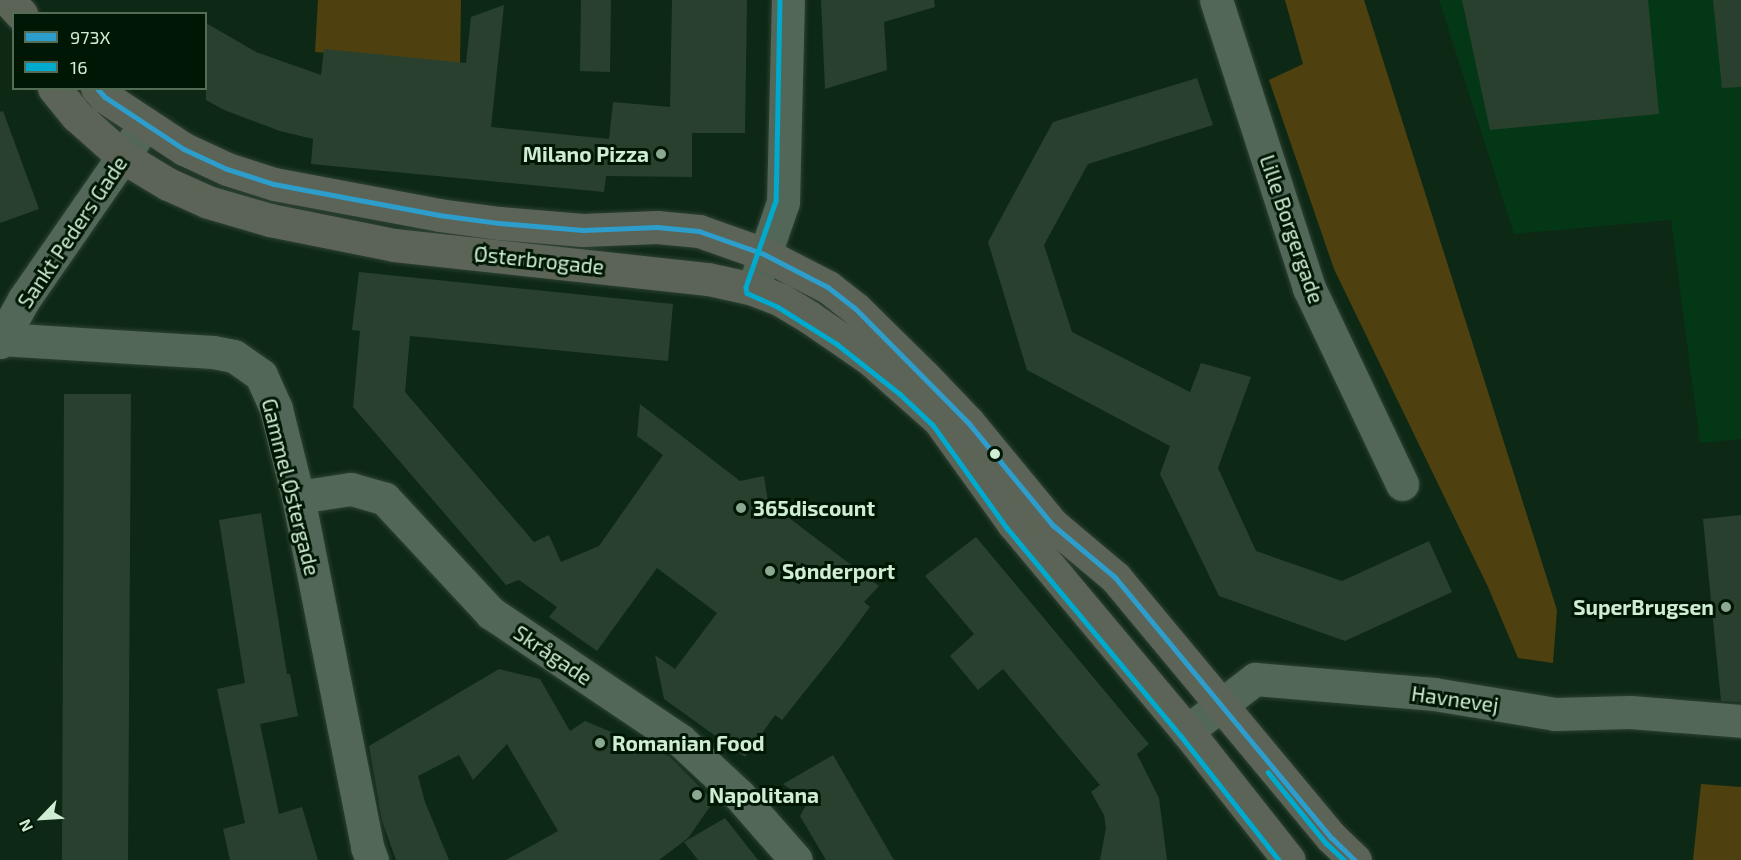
<!DOCTYPE html>
<html>
<head>
<meta charset="utf-8">
<style>
	body { margin:0 }
	#map { position:relative; width:1741px; height:860px; overflow:hidden; background:#0e2816; font-family:"Exo 2",sans-serif }
	div>[style] { position:absolute }
	.built>* { inset:0; background:#043715 }
	.green>* { inset:0; background:#4e410f }
	.building>* { inset:0; background:#29402f }
	.roads { filter:drop-shadow(0 0 2px #2d4132) drop-shadow(0 0 2px #2d4132) }
	.minor>* { height:33px; margin:-16.5px; padding:0 16.5px; transform-origin:16.5px; border-radius:16.5px; background:#526757 }
	.major>* { height:33px; margin:-16.5px; padding:0 16.5px; transform-origin:16.5px; border-radius:16.5px; background:#5b6456 }
	.bus-1>* { height:4.5px; margin:-2.25px; padding:0 2.25px; transform-origin:2.25px; border-radius:2.25px; background:#2d9dcc }
	.bus-2>* { height:4.5px; margin:-2.25px; padding:0 2.25px; transform-origin:2.25px; border-radius:2.25px; background:#00a9ce }
	.dots>* { width:16px; height:16px; translate:-50% -50%; box-sizing:border-box; border:3px solid #011705; border-radius:50% }
	span { translate:-50% -50%; white-space:nowrap; text-align:center; line-height:1.15; -webkit-text-stroke:6px #011705; paint-order:stroke }
	.poi-label { font-size:21px; color:#cfedd3; font-weight:700 }
	.right { translate:-100% -50%; text-align:right }
	.left { translate:0 -50%; text-align:left }
	.street-label { font-size:21px; color:#cfedd3 }
	.legend { position:absolute; left:12px; top:12px; width:195px; height:78px; box-sizing:border-box; background:#011705; border:2px solid #536d57; margin:0; padding:8px 10px; list-style:none; font-size:18px; color:#cfedd3 }
	.legend li { display:flex; align-items:center; gap:12px; height:30px }
	.legend b { width:30px; border:2px solid #536d57 }
	.north { position:absolute; left:12px; top:788px; width:60px; height:60px; -webkit-text-stroke:4px #011705; paint-order:stroke; rotate:245deg; font-size:16px; font-weight:700; line-height:24px; text-align:center; color:#cfedd3 }
	.north::after { content:''; display:block; margin:auto; width:21px; height:27px; background:#cfedd3; clip-path:polygon(50% 0,100% 100%,50% 72%,0 100%) }
</style>
</head>
<body>
<div id="map">
	<div class="built">
		<div style="clip-path:polygon(1439px 0,1741px 0,1741px 439px,1700px 443px,1671px 220px,1514px 234px)"></div>
	</div>
	<div class="green">
		<div style="clip-path:polygon(318px 0,461px 0,460px 63px,315px 52px)"></div>
		<div style="clip-path:polygon(1285px 0,1364px 0,1557px 610px,1553px 663px,1518px 658px,1488px 587px,1334px 269px,1269px 80px,1303px 64px)"></div>
		<div style="clip-path:polygon(1701px 784px,1741px 787px,1741px 860px,1693px 860px)"></div>
	</div>
	<div class="building">
		<div style="clip-path:polygon(581px 0,611px 0,610px 72px,580px 71px)"></div>
		<div style="clip-path:polygon(672px 0,747px 0,745px 133px,692px 133px,692px 177px,606px 176px,604px 192px,311px 164px,313px 139px,280px 131px,224px 110px,206px 100px,206px 23px,256px 52px,321px 75px,324px 49px,466px 63px,471px 17px,504px 5px,491px 127px,609px 139px,613px 102px,670px 107px)"></div>
		<div style="clip-path:polygon(821px 0,934px 0,935px 7px,884px 22px,887px 70px,825px 89px)"></div>
		<div style="clip-path:polygon(1462px 0,1648px 0,1659px 114px,1490px 130px)"></div>
		<div style="clip-path:polygon(1713px 0,1741px 0,1741px 87px,1722px 88px)"></div>
		<div style="clip-path:polygon(1197px 78px,1213px 125px,1088px 164px,1044px 245px,1072px 332px,1190px 392px,1201px 363px,1251px 377px,1218px 468px,1256px 551px,1342px 581px,1429px 541px,1452px 592px,1345px 641px,1219px 596px,1160px 474px,1170px 446px,1027px 370px,988px 242px,1053px 122px)"></div>
		<div style="clip-path:polygon(3px 111px,39px 209px,0 223px,0 112px)"></div>
		<div style="clip-path:polygon(359px 272px,673px 304px,668px 361px,410px 336px,405px 392px,534px 542px,549px 535px,561px 562px,599px 546px,663px 455px,637px 436px,640px 404px,740px 481px,764px 476px,768px 502px,879px 586px,864px 602px,870px 607px,841px 646px,782px 720px,775px 715px,745px 757px,664px 699px,655px 655px,675px 669px,717px 613px,657px 568px,597px 651px,549px 617px,557px 607px,519px 580px,506px 585px,353px 407px,360px 331px,352px 330px)"></div>
		<div style="clip-path:polygon(64px 394px,131px 394px,128px 860px,62px 860px)"></div>
		<div style="clip-path:polygon(261px 513px,287px 674px,290px 674px,298px 716px,260px 724px,279px 814px,302px 807px,318px 860px,230px 860px,223px 829px,245px 823px,217px 689px,245px 683px,219px 520px)"></div>
		<div style="clip-path:polygon(1741px 515px,1741px 702px,1721px 701px,1703px 519px)"></div>
		<div style="clip-path:polygon(976px 537px,1149px 744px,1137px 754px,1159px 798px,1167px 860px,1100px 860px,1106px 828px,1104px 815px,1091px 792px,1100px 785px,1003px 669px,978px 690px,950px 656px,974px 634px,925px 576px)"></div>
		<div style="clip-path:polygon(499px 669px,540px 679px,570px 731px,585px 721px,669px 756px,714px 801px,688px 838px,659px 860px,506px 860px,558px 831px,507px 744px,473px 780px,459px 755px,418px 776px,425px 802px,449px 860px,396px 860px,382px 821px,369px 746px)"></div>
		<div style="clip-path:polygon(833px 755px,894px 860px,826px 860px,800px 816px,808px 802px,783px 784px)"></div>
		<div style="clip-path:polygon(725px 818px,758px 860px,698px 860px,684px 842px)"></div>
	</div>
	<div class="roads">
		<div class="minor">
			<div style="left:1216px;top:0;width:303px;rotate:72.1deg"></div>
			<div style="left:1309px;top:288px;width:217px;rotate:64.6deg"></div>
			<div style="left:753px;top:289px;width:92px;rotate:-71deg"></div>
			<div style="left:783px;top:202px;width:202px;rotate:-88.6deg"></div>
			<div style="left:0;top:339px;width:213px;rotate:3.5deg"></div>
			<div style="left:213px;top:352px;width:21px;rotate:11deg"></div>
			<div style="left:234px;top:356px;width:33px;rotate:35deg"></div>
			<div style="left:261px;top:375px;width:37px;rotate:66deg"></div>
			<div style="left:276px;top:409px;width:91px;rotate:76deg"></div>
			<div style="left:298px;top:497px;width:357px;rotate:78.8deg"></div>
			<div style="left:367px;top:847px;width:14px;rotate:69deg"></div>
			<div style="left:0;top:342px;width:49px;rotate:-60.8deg"></div>
			<div style="left:24px;top:299px;width:213px;rotate:-55.3deg"></div>
			<div style="left:298px;top:497px;width:54px;rotate:-8.6deg"></div>
			<div style="left:351px;top:489px;width:35px;rotate:16deg"></div>
			<div style="left:385px;top:499px;width:156px;rotate:47.1deg"></div>
			<div style="left:491px;top:613px;width:228px;rotate:33.9deg"></div>
			<div style="left:680px;top:740px;width:81px;rotate:43deg"></div>
			<div style="left:739px;top:795px;width:86px;rotate:48.8deg"></div>
			<div style="left:1187px;top:731px;width:86px;rotate:-37.4deg"></div>
			<div style="left:1255px;top:679px;width:180px;rotate:4.8deg"></div>
			<div style="left:1434px;top:694px;width:123px;rotate:9.4deg"></div>
			<div style="left:1555px;top:714px;width:75px;rotate:-1.5deg"></div>
			<div style="left:1630px;top:712px;width:111px;rotate:4.6deg"></div>
		</div>
		<div class="major">
			<div style="left:9px;top:1px;width:18px;rotate:47deg"></div>
			<div style="left:54px;top:88px;width:36px;rotate:51deg"></div>
			<div style="left:77px;top:116px;width:62px;rotate:41.7deg"></div>
			<div style="left:123px;top:157px;width:52px;rotate:31deg"></div>
			<div style="left:168px;top:184px;width:44px;rotate:24.2deg"></div>
			<div style="left:208px;top:202px;width:65px;rotate:16.2deg"></div>
			<div style="left:270px;top:220px;width:126px;rotate:11.4deg"></div>
			<div style="left:394px;top:245px;width:316px;rotate:6.2deg"></div>
			<div style="left:708px;top:279px;width:46px;rotate:12.5deg"></div>
			<div style="left:753px;top:289px;width:30px;rotate:21deg"></div>
			<div style="left:781px;top:300px;width:33px;rotate:31deg"></div>
			<div style="left:809px;top:317px;width:74px;rotate:34.5deg"></div>
			<div style="left:870px;top:359px;width:92px;rotate:41.5deg"></div>
			<div style="left:939px;top:420px;width:127px;rotate:54.3deg"></div>
			<div style="left:1013px;top:523px;width:271px;rotate:50.1deg"></div>
			<div style="left:1187px;top:731px;width:164px;rotate:51.7deg"></div>
			<div style="left:97px;top:88px;width:12px;rotate:48deg"></div>
			<div style="left:105px;top:97px;width:95px;rotate:33.4deg"></div>
			<div style="left:184px;top:149px;width:47px;rotate:24.9deg"></div>
			<div style="left:227px;top:169px;width:49px;rotate:17.7deg"></div>
			<div style="left:274px;top:184px;width:168px;rotate:10.6deg"></div>
			<div style="left:439px;top:215px;width:61px;rotate:7.6deg"></div>
			<div style="left:499px;top:223px;width:84px;rotate:4.8deg"></div>
			<div style="left:583px;top:230px;width:74px;rotate:-2.3deg"></div>
			<div style="left:657px;top:227px;width:42px;rotate:5.4deg"></div>
			<div style="left:699px;top:231px;width:69px;rotate:19.5deg"></div>
			<div style="left:764px;top:254px;width:72px;rotate:27.3deg"></div>
			<div style="left:828px;top:287px;width:34px;rotate:38deg"></div>
			<div style="left:855px;top:308px;width:95px;rotate:44.6deg"></div>
			<div style="left:923px;top:375px;width:65px;rotate:46.2deg"></div>
			<div style="left:968px;top:422px;width:134px;rotate:50.5deg"></div>
			<div style="left:1053px;top:525px;width:81px;rotate:40deg"></div>
			<div style="left:1115px;top:577px;width:339px;rotate:50.3deg"></div>
			<div style="left:1332px;top:838px;width:32px;rotate:44deg"></div>
		</div>
	</div>
	<div class="bus-1">
		<div style="left:97px;top:88px;width:12px;rotate:48deg"></div>
		<div style="left:105px;top:97px;width:95px;rotate:33.4deg"></div>
		<div style="left:184px;top:149px;width:47px;rotate:24.9deg"></div>
		<div style="left:227px;top:169px;width:49px;rotate:17.7deg"></div>
		<div style="left:274px;top:184px;width:168px;rotate:10.6deg"></div>
		<div style="left:439px;top:215px;width:61px;rotate:7.6deg"></div>
		<div style="left:499px;top:223px;width:84px;rotate:4.8deg"></div>
		<div style="left:583px;top:230px;width:74px;rotate:-2.3deg"></div>
		<div style="left:657px;top:227px;width:42px;rotate:5.4deg"></div>
		<div style="left:699px;top:231px;width:69px;rotate:19.5deg"></div>
		<div style="left:764px;top:254px;width:72px;rotate:27.3deg"></div>
		<div style="left:828px;top:287px;width:34px;rotate:38deg"></div>
		<div style="left:855px;top:308px;width:161px;rotate:45.3deg"></div>
		<div style="left:968px;top:422px;width:134px;rotate:50.5deg"></div>
		<div style="left:1053px;top:525px;width:81px;rotate:40deg"></div>
		<div style="left:1115px;top:577px;width:339px;rotate:50.3deg"></div>
		<div style="left:1332px;top:838px;width:32px;rotate:44deg"></div>
	</div>
	<div class="bus-2">
		<div style="left:780px;top:0;width:201px;rotate:91.1deg"></div>
		<div style="left:776px;top:201px;width:91px;rotate:109.2deg"></div>
		<div style="left:746px;top:287px;width:6px;rotate:81deg"></div>
		<div style="left:747px;top:293px;width:34px;rotate:24deg"></div>
		<div style="left:778px;top:307px;width:70px;rotate:32.1deg"></div>
		<div style="left:837px;top:344px;width:80px;rotate:38.4deg"></div>
		<div style="left:900px;top:394px;width:45px;rotate:43.2deg"></div>
		<div style="left:933px;top:425px;width:127px;rotate:54.3deg"></div>
		<div style="left:1007px;top:528px;width:271px;rotate:50.1deg"></div>
		<div style="left:1181px;top:736px;width:158px;rotate:51.7deg"></div>
		<div style="left:1268px;top:772px;width:92px;rotate:50.8deg"></div>
		<div style="left:1326px;top:843px;width:25px;rotate:43deg"></div>
	</div>
	<div class="dots">
		<div style="left:661px;top:154px;background:#8ba891"></div>
		<div style="left:995px;top:454px;background:#cfedd3"></div>
		<div style="left:741px;top:508px;background:#8ba891"></div>
		<div style="left:770px;top:571px;background:#8ba891"></div>
		<div style="left:1726px;top:607px;background:#8ba891"></div>
		<div style="left:600px;top:743px;background:#8ba891"></div>
		<div style="left:697px;top:795px;background:#8ba891"></div>
	</div>
	<div class="poi-label">
		<span class="right" style="left:649px;top:154px">Milano Pizza</span>
		<span class="left" style="left:753px;top:508px">365discount</span>
		<span class="left" style="left:782px;top:571px">Sønderport</span>
		<span class="right" style="left:1714px;top:607px">SuperBrugsen</span>
		<span class="left" style="left:612px;top:743px">Romanian Food</span>
		<span class="left" style="left:709px;top:795px">Napolitana</span>
	</div>
	<div class="street-label">
		<span style="left:1292px;top:229px;rotate:71deg">Lille Borgergade</span>
		<span style="left:72px;top:232px;rotate:-56deg">Sankt Peders Gade</span>
		<span style="left:539px;top:260px;rotate:6deg">Østerbrogade</span>
		<span style="left:291px;top:487px;rotate:76deg">Gammel Østergade</span>
		<span style="left:553px;top:655px;rotate:34deg">Skrågade</span>
		<span style="left:1455px;top:699px;rotate:8deg">Havnevej</span>
	</div>
	<ul class="legend">
	<li><b style="height:8px;background:#2d9dcc"></b>973X</li>
	<li><b style="height:8px;background:#00a9ce"></b>16</li>
	</ul>
	<div class="north">N</div>
</div>
</body>
</html>
